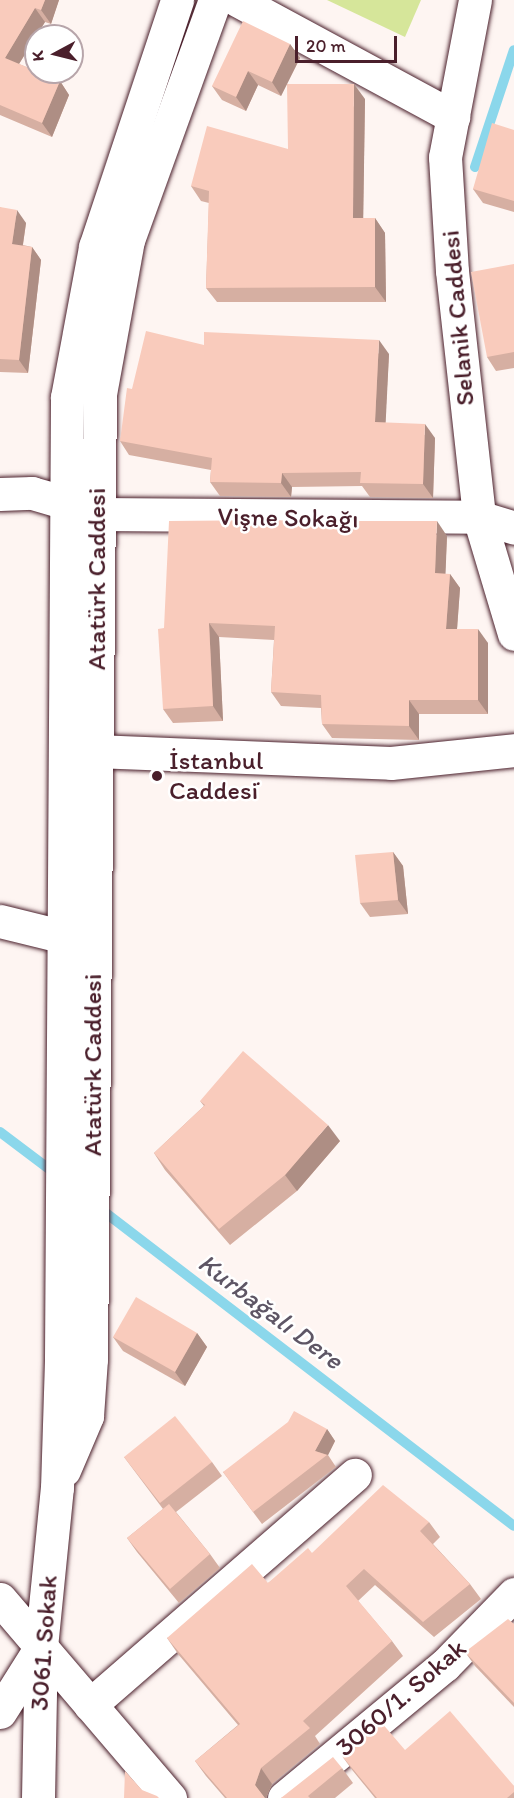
<!DOCTYPE html>
<html>
<head>
<meta charset="utf-8">
<style>
	body { margin:0 }
	#map { position:relative; width:514px; height:1798px; overflow:hidden; background:#fef5f2; font-family:Itim,sans-serif }
	div>[style] { position:absolute }
	.green>* { inset:0; background:#d6e69a }
	.stream>* { height:10px; margin:-5px; padding:0 5px; transform-origin:5px; border-radius:5px; background:#8bd7eb }
	.roads { filter:drop-shadow(0 0 2px #4a1f2b) drop-shadow(0 0 2px #4a1f2b) }
	.minor>* { height:33px; margin:-16.5px; padding:0 16.5px; transform-origin:16.5px; border-radius:16.5px; background:#fff }
	.secondary>* { height:33px; margin:-16.5px; padding:0 16.5px; transform-origin:16.5px; border-radius:16.5px; background:#fff }
	.wall>* { inset:0; background:#d6afa2 }
	.shaded-wall>* { inset:0; background:#ae8e84 }
	.building>* { inset:0; background:#f9cbbc }
	.dots>* { width:16px; height:16px; translate:-50% -50%; box-sizing:border-box; border:3px solid #fff; border-radius:50% }
	span { translate:-50% -50%; white-space:nowrap; text-align:center; line-height:1.15; -webkit-text-stroke:5px #fff; paint-order:stroke }
	.street-label { font-size:26px; color:#4a1f2b }
	.poi-label { font-size:26px; color:#4a1f2b }
	.left { translate:0 -50%; text-align:left }
	.water-label { font-size:27px; color:#5e5665; font-style:italic }
	.north { position:absolute; left:24px; top:24px; width:60px; height:60px; box-sizing:border-box; background:#fff; border:2px solid #b7a5aa; border-radius:50%; rotate:263deg; font-size:16px; font-weight:700; line-height:24px; text-align:center; color:#4a1f2b }
	.north::after { content:''; display:block; margin:auto; width:21px; height:27px; background:#4a1f2b; clip-path:polygon(50% 0,100% 100%,50% 72%,0 100%) }
	.scale { position:absolute; left:295px; top:36px; width:102px; height:27px; box-sizing:border-box; border:3px solid #4a1f2b; border-top:0; padding-left:8px; font-size:18px; line-height:21px; white-space:nowrap; color:#4a1f2b; -webkit-text-stroke:4px #fff; paint-order:stroke }
</style>
</head>
<body>
<div id="map">
	<div class="green">
		<div style="clip-path:polygon(327px 0,421px 0,405px 37px)"></div>
	</div>
	<div class="stream">
		<div style="left:475px;top:167px;width:123px;rotate:-71.6deg"></div>
		<div style="left:0;top:1132px;width:71px;rotate:37deg"></div>
		<div style="left:98px;top:1207px;width:524px;rotate:37.48deg"></div>
	</div>
	<div class="roads">
		<div class="minor">
			<div style="left:237px;top:0;width:246px;rotate:28.4deg"></div>
			<div style="left:0;top:494px;width:32px;rotate:-2deg"></div>
			<div style="left:32px;top:493px;width:32px;rotate:16deg"></div>
			<div style="left:97px;top:514px;width:382px;rotate:0.4deg"></div>
			<div style="left:479px;top:517px;width:37px;rotate:17deg"></div>
			<div style="left:95px;top:751px;width:296px;rotate:2.3deg"></div>
			<div style="left:391px;top:763px;width:124px;rotate:-6deg"></div>
			<div style="left:0;top:1599px;width:262px;rotate:49.5deg"></div>
			<div style="left:90px;top:1705px;width:351px;rotate:-41deg"></div>
			<div style="left:0;top:1712px;width:77px;rotate:-57.8deg"></div>
			<div style="left:284px;top:1798px;width:209px;rotate:-39.6deg"></div>
			<div style="left:445px;top:1665px;width:99px;rotate:-45.8deg"></div>
		</div>
		<div class="secondary">
			<div style="left:475px;top:0;width:160px;rotate:100.8deg"></div>
			<div style="left:445px;top:157px;width:114px;rotate:86.5deg"></div>
			<div style="left:452px;top:271px;width:247px;rotate:83.7deg"></div>
			<div style="left:479px;top:517px;width:122px;rotate:73.3deg"></div>
			<div style="left:0;top:921px;width:88px;rotate:13.9deg"></div>
			<div style="left:64px;top:1470px;width:59px;rotate:-66.9deg"></div>
			<div style="left:87px;top:1416px;width:57px;rotate:-86deg"></div>
			<div style="left:91px;top:1359px;width:965px;rotate:-89.47deg"></div>
			<div style="left:100px;top:394px;width:157px;rotate:-79.7deg"></div>
			<div style="left:128px;top:240px;width:255px;rotate:-70.1deg"></div>
			<div style="left:38px;top:1798px;width:151px;rotate:-88.9deg"></div>
			<div style="left:41px;top:1647px;width:160px;rotate:-84.3deg"></div>
			<div style="left:57px;top:1488px;width:130px;rotate:-88.2deg"></div>
			<div style="left:61px;top:1358px;width:961px;rotate:-89.64deg"></div>
			<div style="left:67px;top:397px;width:153px;rotate:-79.4deg"></div>
			<div style="left:95px;top:247px;width:260px;rotate:-71.6deg"></div>
		</div>
	</div>
	<div class="wall">
		<div style="clip-path:polygon(0 0,59px 0,51px 24px,45px 22px,19px 64px,60px 81px,69px 95px,52px 137px,0 115px)"></div>
		<div style="clip-path:polygon(290px 44px,300px 58px,281px 96px,258px 85px,246px 111px,222px 100px,212px 86px)"></div>
		<div style="clip-path:polygon(365px 99px,363px 218px,375px 218px,385px 233px,386px 302px,217px 302px,206px 288px,209px 203px,201px 201px,191px 186px,288px 149px)"></div>
		<div style="clip-path:polygon(514px 130px,514px 212px,483px 203px,473px 189px)"></div>
		<div style="clip-path:polygon(0 207px,26px 223px,23px 245px,32px 247px,41px 260px,28px 373px,0 372px)"></div>
		<div style="clip-path:polygon(514px 264px,514px 368px,496px 371px,487px 357px)"></div>
		<div style="clip-path:polygon(204px 345px,389px 354px,385px 423px,435px 438px,433px 498px,370px 497px,362px 486px,292px 487px,291px 497px,220px 496px,210px 482px,211px 470px,129px 455px,120px 441px,132px 389px)"></div>
		<div style="clip-path:polygon(357px 528px,447px 536px,445px 574px,450px 574px,460px 588px,457px 629px,488px 643px,488px 714px,419px 714px,419px 740px,332px 738px,322px 724px,321px 708px,281px 706px,271px 692px,274px 640px,219px 637px,223px 721px,173px 723px,163px 709px,164px 628px)"></div>
		<div style="clip-path:polygon(393px 852px,403px 866px,408px 914px,370px 917px,360px 903px)"></div>
		<div style="clip-path:polygon(200px 1101px,340px 1141px,297px 1191px,230px 1245px,165px 1170px,154px 1153px,204px 1106px)"></div>
		<div style="clip-path:polygon(197px 1333px,207px 1347px,185px 1386px,123px 1351px,113px 1337px)"></div>
		<div style="clip-path:polygon(327px 1429px,335px 1441px,328px 1455px,336px 1467px,262px 1524px,223px 1472px)"></div>
		<div style="clip-path:polygon(124px 1457px,212px 1462px,222px 1476px,176px 1512px,210px 1554px,220px 1568px,179px 1603px,137px 1552px,127px 1538px,163px 1509px)"></div>
		<div style="clip-path:polygon(429px 1522px,440px 1537px,433px 1544px,470px 1584px,481px 1599px,434px 1637px,375px 1585px,358px 1601px,392px 1641px,403px 1656px,315px 1736px,320px 1744px,272px 1784px,266px 1798px,225px 1798px,206px 1776px,195px 1761px,238px 1725px,178px 1654px,167px 1638px,268px 1583px,312px 1553px)"></div>
		<div style="clip-path:polygon(514px 1624px,514px 1707px,475px 1666px,465px 1652px)"></div>
		<div style="clip-path:polygon(405px 1750px,514px 1786px,514px 1798px,375px 1798px,353px 1771px,342px 1756px)"></div>
		<div style="clip-path:polygon(342px 1768px,353px 1783px,335px 1798px,281px 1798px)"></div>
	</div>
	<div class="shaded-wall">
		<div style="clip-path:polygon(45px 0,59px 0,51px 24px,41px 10px)"></div>
		<div style="clip-path:polygon(35px 8px,45px 22px,14px 72px,5px 58px)"></div>
		<div style="clip-path:polygon(290px 44px,300px 58px,281px 96px,272px 82px)"></div>
		<div style="clip-path:polygon(248px 71px,258px 85px,246px 111px,236px 97px)"></div>
		<div style="clip-path:polygon(60px 81px,69px 95px,52px 137px,42px 123px)"></div>
		<div style="clip-path:polygon(354px 84px,365px 99px,363px 233px,353px 218px)"></div>
		<div style="clip-path:polygon(17px 210px,26px 223px,21px 257px,12px 244px)"></div>
		<div style="clip-path:polygon(375px 218px,385px 233px,386px 302px,375px 287px)"></div>
		<div style="clip-path:polygon(32px 247px,41px 260px,28px 373px,19px 360px)"></div>
		<div style="clip-path:polygon(379px 340px,389px 354px,385px 436px,375px 422px)"></div>
		<div style="clip-path:polygon(425px 424px,435px 438px,433px 498px,423px 484px)"></div>
		<div style="clip-path:polygon(282px 473px,292px 487px,291px 497px,281px 483px)"></div>
		<div style="clip-path:polygon(437px 521px,447px 536px,445px 587px,435px 573px)"></div>
		<div style="clip-path:polygon(450px 574px,460px 588px,456px 643px,446px 629px)"></div>
		<div style="clip-path:polygon(209px 623px,219px 637px,223px 721px,213px 706px)"></div>
		<div style="clip-path:polygon(478px 629px,488px 643px,488px 714px,478px 700px)"></div>
		<div style="clip-path:polygon(409px 700px,419px 714px,419px 740px,409px 726px)"></div>
		<div style="clip-path:polygon(393px 852px,403px 866px,408px 914px,398px 900px)"></div>
		<div style="clip-path:polygon(328px 1125px,340px 1141px,297px 1191px,285px 1175px)"></div>
		<div style="clip-path:polygon(197px 1333px,207px 1347px,185px 1386px,175px 1372px)"></div>
		<div style="clip-path:polygon(327px 1429px,335px 1441px,328px 1455px,315px 1451px)"></div>
		<div style="clip-path:polygon(261px 1768px,272px 1784px,266px 1798px,264px 1798px,255px 1785px)"></div>
	</div>
	<div class="building">
		<div style="clip-path:polygon(0 0,45px 0,41px 10px,35px 8px,5px 58px,60px 81px,42px 123px,0 105px)"></div>
		<div style="clip-path:polygon(243px 21px,290px 44px,272px 82px,248px 71px,236px 97px,212px 86px)"></div>
		<div style="clip-path:polygon(287px 84px,354px 84px,353px 218px,375px 218px,375px 287px,206px 288px,209px 191px,191px 186px,207px 126px,288px 149px)"></div>
		<div style="clip-path:polygon(492px 123px,514px 130px,514px 201px,473px 189px)"></div>
		<div style="clip-path:polygon(0 207px,17px 210px,12px 244px,32px 247px,19px 360px,0 359px)"></div>
		<div style="clip-path:polygon(514px 264px,514px 352px,487px 357px,471px 272px)"></div>
		<div style="clip-path:polygon(146px 331px,204px 345px,204px 332px,379px 340px,375px 422px,425px 424px,423px 484px,360px 483px,361px 472px,282px 473px,281px 483px,210px 482px,212px 458px,120px 441px,127px 388px,132px 389px)"></div>
		<div style="clip-path:polygon(278px 520px,357px 528px,358px 521px,437px 521px,435px 573px,450px 574px,446px 629px,478px 629px,478px 700px,409px 700px,409px 726px,322px 724px,321px 695px,271px 692px,275px 626px,209px 623px,213px 706px,163px 709px,158px 629px,164px 628px,169px 521px)"></div>
		<div style="clip-path:polygon(393px 852px,398px 900px,360px 903px,355px 855px)"></div>
		<div style="clip-path:polygon(243px 1051px,328px 1125px,285px 1175px,219px 1229px,154px 1153px,205px 1105px,200px 1101px)"></div>
		<div style="clip-path:polygon(136px 1297px,197px 1333px,175px 1372px,113px 1337px)"></div>
		<div style="clip-path:polygon(294px 1411px,327px 1429px,315px 1451px,327px 1455px,253px 1512px,223px 1472px,288px 1422px)"></div>
		<div style="clip-path:polygon(175px 1416px,212px 1462px,160px 1503px,124px 1457px)"></div>
		<div style="clip-path:polygon(383px 1485px,429px 1522px,420px 1531px,470px 1584px,423px 1622px,364px 1569px,346px 1586px,392px 1641px,303px 1721px,310px 1728px,261px 1768px,255px 1785px,265px 1798px,227px 1798px,195px 1761px,240px 1724px,167px 1638px,252px 1564px,268px 1583px,308px 1548px,312px 1553px)"></div>
		<div style="clip-path:polygon(169px 1504px,210px 1554px,170px 1589px,127px 1538px)"></div>
		<div style="clip-path:polygon(508px 1619px,514px 1624px,514px 1703px,465px 1652px)"></div>
		<div style="clip-path:polygon(450px 1711px,514px 1786px,514px 1792px,507px 1798px,377px 1798px,342px 1756px,381px 1722px,405px 1750px)"></div>
		<div style="clip-path:polygon(333px 1757px,342px 1768px,308px 1796px,310px 1798px,281px 1798px)"></div>
		<div style="clip-path:polygon(125px 1771px,142px 1790px,157px 1796px,159px 1798px,124px 1798px)"></div>
	</div>
	<div class="dots">
		<div style="left:157px;top:776px;background:#4a1f2b"></div>
	</div>
	<div class="street-label">
		<span style="left:458px;top:318px;rotate:-95deg">Selanik Caddesi</span>
		<span style="left:288px;top:518px;rotate:1deg">Vişne Sokağı</span>
		<span style="left:97px;top:579px;rotate:-90deg">Atatürk Caddesi</span>
		<span style="left:93px;top:1065px;rotate:-90deg">Atatürk Caddesi</span>
		<span style="left:44px;top:1643px;rotate:-86deg">3061. Sokak</span>
		<span style="left:401px;top:1698px;rotate:-41deg">3060/1. Sokak</span>
	</div>
	<div class="poi-label">
		<span class="left" style="left:169px;top:776px">İstanbul<br>Caddesi̇</span>
	</div>
	<div class="water-label">
		<span style="left:271px;top:1311px;rotate:37deg">Kurbağalı Dere</span>
	</div>
	<div class="north">K</div>
	<div class="scale">20 m</div>
</div>
</body>
</html>
